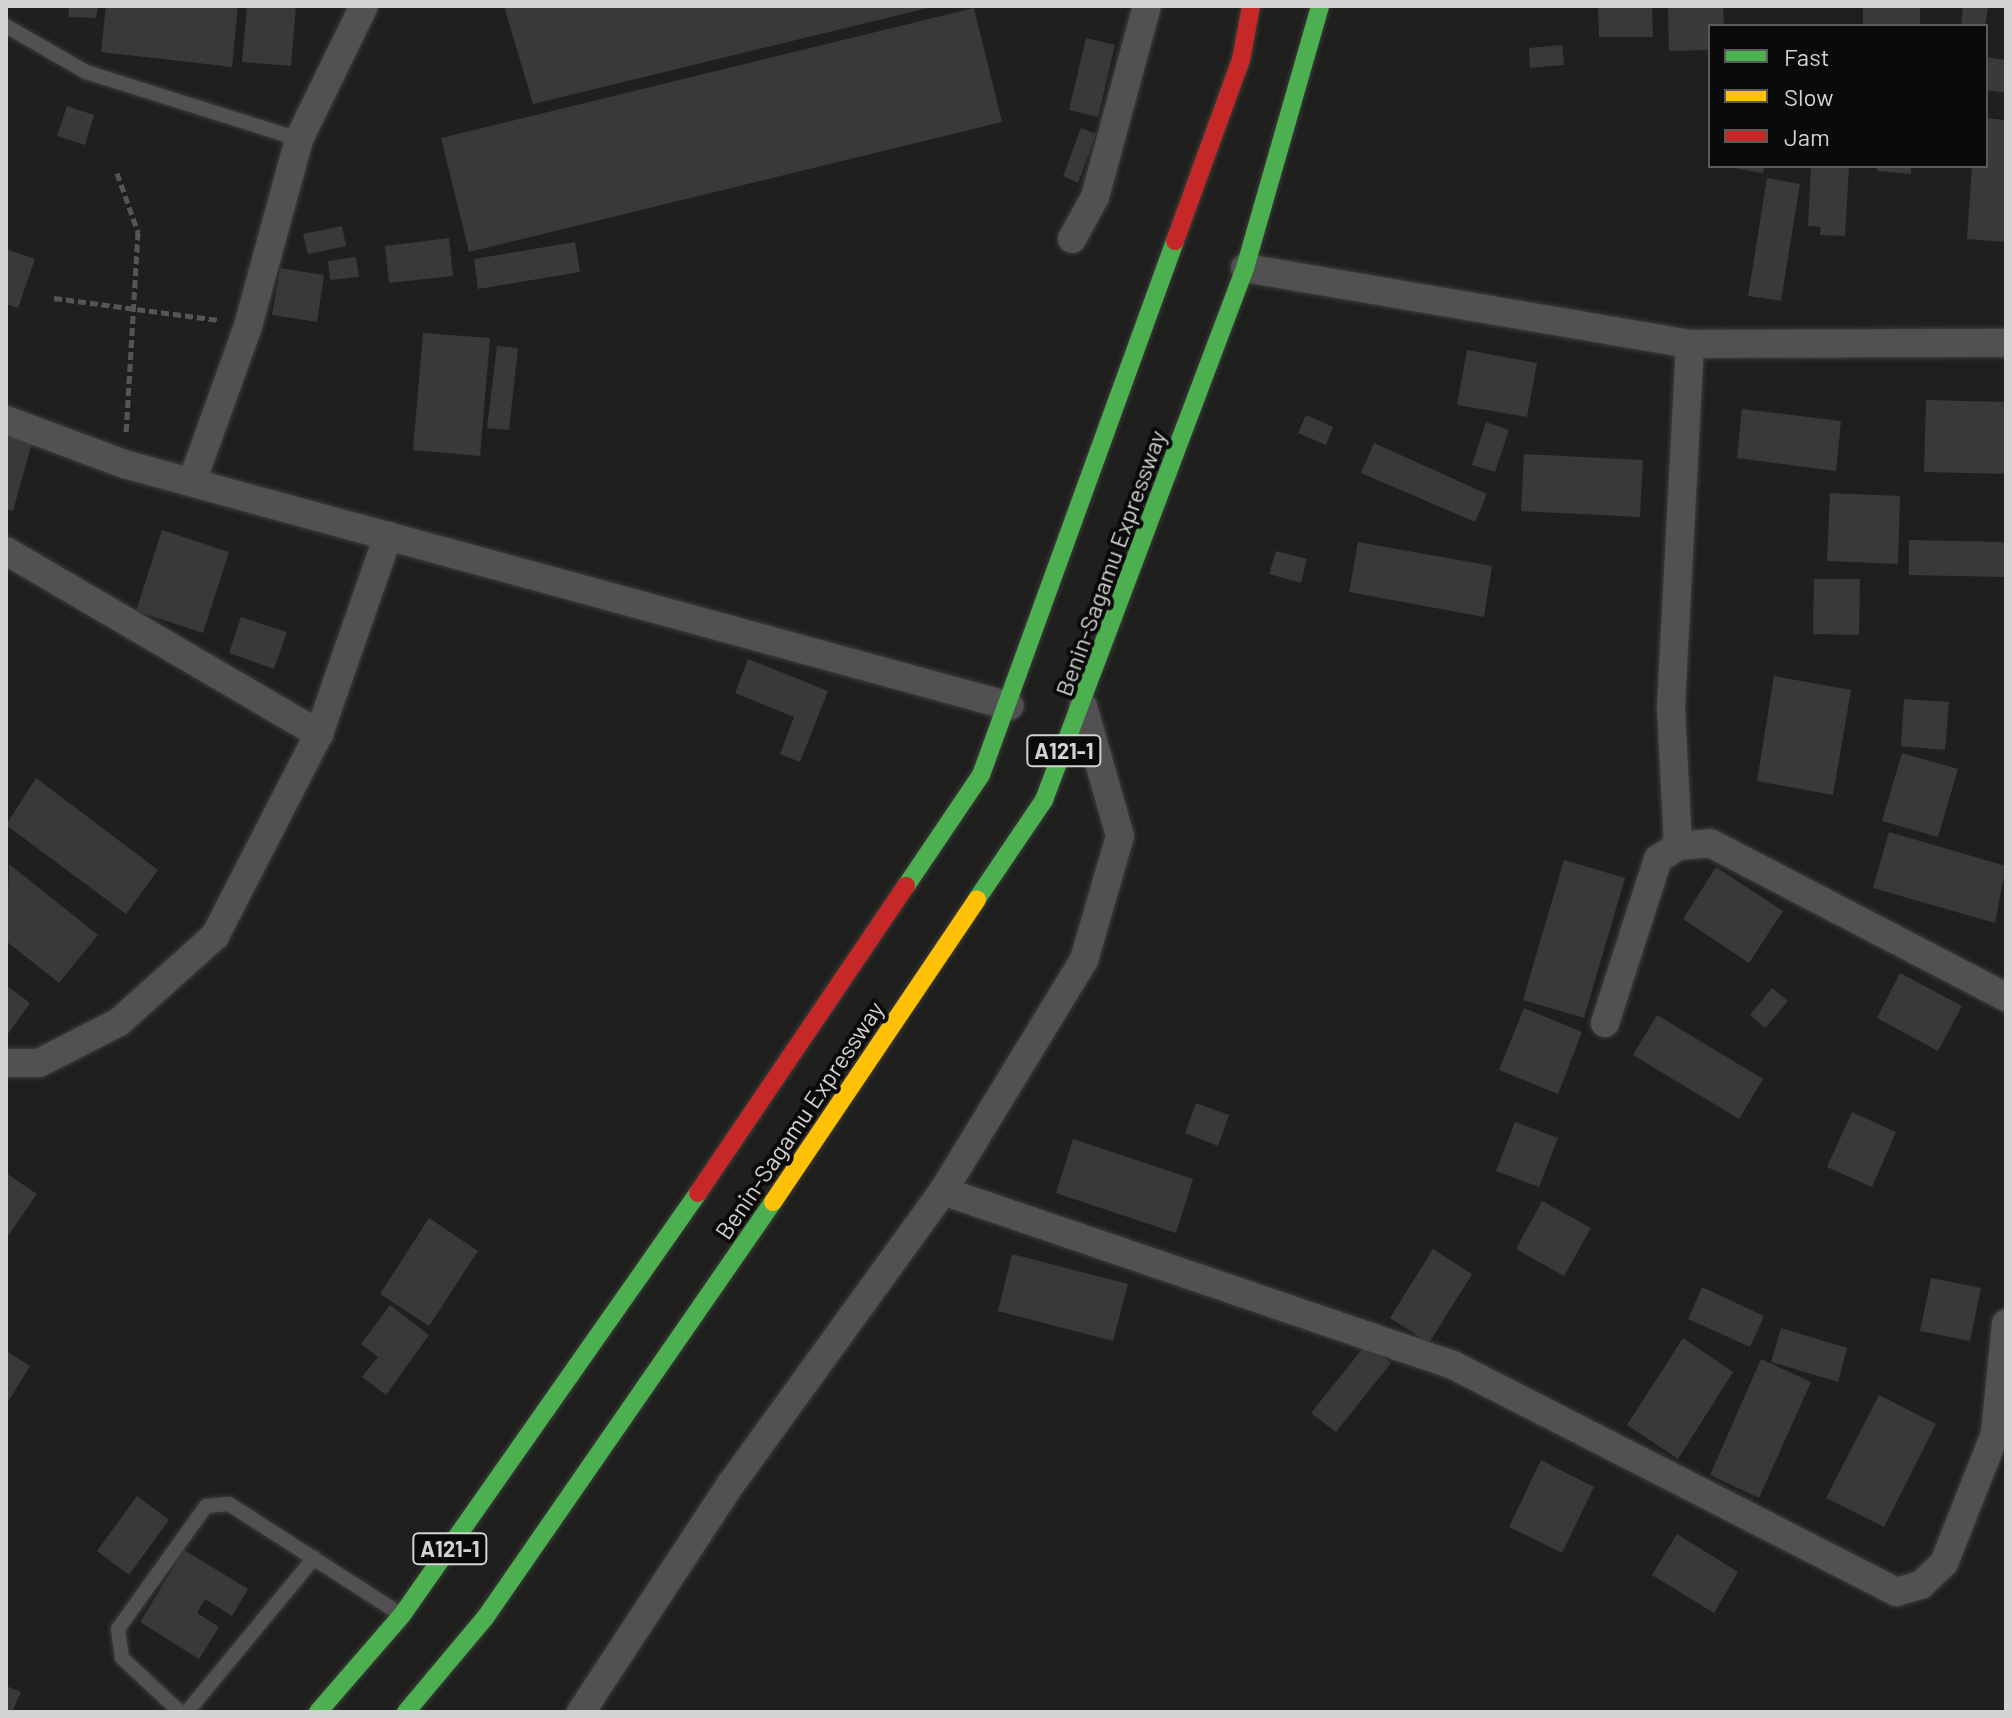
<!DOCTYPE html>
<html>
<head>
<meta charset="utf-8">
<style>
	body { margin:0 }
	#map { position:relative; width:2012px; height:1718px; overflow:hidden; background:#1f201e; font-family:Barlow,sans-serif }
	div>[style] { position:absolute }
	.building>* { inset:0; background:#383938 }
	.path>* { height:5px; margin-top:-2.5px; transform-origin:0; background:repeating-linear-gradient(90deg,#555456 0 8px,transparent 0 12px) }
	.roads { filter:drop-shadow(0 0 2px #3b3d3b) drop-shadow(0 0 2px #3b3d3b) }
	.lane>* { height:14px; margin:-7px; padding:0 7px; transform-origin:7px; border-radius:7px; background:#535054 }
	.street>* { height:28px; margin:-14px; padding:0 14px; transform-origin:14px; border-radius:14px; background:#535054 }
	.fast>* { height:18px; margin:-9px; padding:0 9px; transform-origin:9px; border-radius:9px; background:#4caf50 }
	.slow>* { height:18px; margin:-9px; padding:0 9px; transform-origin:9px; border-radius:9px; background:#ffc107 }
	.jam>* { height:18px; margin:-9px; padding:0 9px; transform-origin:9px; border-radius:9px; background:#c62828 }
	span { translate:-50% -50%; white-space:nowrap; text-align:center; line-height:1.15; -webkit-text-stroke:8px #090a09; paint-order:stroke }
	.shield-label span { padding:2px 6px; background:#090a09; border:2px solid; border-radius:6px; -webkit-text-stroke-width:0 }
	.shield-label { font-size:22px; color:#d1d4d1; font-weight:700 }
	.street-label { font-size:24px; color:#d1d4d1 }
	.frame { position:absolute; inset:0; border:8px solid #d1d4d1; pointer-events:none }
	.legend { position:absolute; left:1708px; top:24px; width:280px; height:144px; box-sizing:border-box; background:#090a09; border:2px solid #595b59; margin:0; padding:10px 14px; list-style:none; font-size:24px; color:#d1d4d1 }
	.legend li { display:flex; align-items:center; gap:16px; height:40px }
	.legend b { width:40px; border:2px solid #595b59 }
</style>
</head>
<body>
<div id="map">
	<div class="building">
		<div style="clip-path:polygon(68px 6px,98px 6px,96px 18px,69px 17px)"></div>
		<div style="clip-path:polygon(106px 6px,238px 6px,232px 67px,101px 52px)"></div>
		<div style="clip-path:polygon(247px 6px,296px 6px,291px 66px,242px 62px)"></div>
		<div style="clip-path:polygon(504px 6px,932px 6px,932px 7px,533px 104px)"></div>
		<div style="clip-path:polygon(1598px 6px,1652px 6px,1653px 37px,1599px 37px)"></div>
		<div style="clip-path:polygon(1668px 6px,1723px 6px,1724px 26px,1710px 26px,1710px 50px,1669px 51px)"></div>
		<div style="clip-path:polygon(1863px 6px,1920px 6px,1920px 26px,1863px 26px)"></div>
		<div style="clip-path:polygon(1963px 6px,1988px 6px,1985px 26px,1961px 26px)"></div>
		<div style="clip-path:polygon(974px 8px,1002px 122px,469px 252px,441px 138px)"></div>
		<div style="clip-path:polygon(1086px 38px,1115px 45px,1098px 117px,1069px 110px)"></div>
		<div style="clip-path:polygon(1562px 45px,1564px 65px,1530px 68px,1529px 48px)"></div>
		<div style="clip-path:polygon(1986px 57px,2006px 60px,2006px 93px,1986px 90px)"></div>
		<div style="clip-path:polygon(67px 106px,94px 115px,85px 145px,57px 136px)"></div>
		<div style="clip-path:polygon(1986px 118px,2006px 120px,2006px 242px,1967px 239px,1972px 166px,1986px 166px)"></div>
		<div style="clip-path:polygon(1081px 128px,1096px 134px,1078px 183px,1063px 176px)"></div>
		<div style="clip-path:polygon(1722px 166px,1764px 166px,1763px 173px)"></div>
		<div style="clip-path:polygon(1811px 166px,1849px 166px,1845px 236px,1820px 235px,1821px 227px,1808px 226px)"></div>
		<div style="clip-path:polygon(1877px 166px,1911px 166px,1911px 174px,1877px 171px)"></div>
		<div style="clip-path:polygon(1767px 178px,1800px 184px,1781px 301px,1748px 296px)"></div>
		<div style="clip-path:polygon(342px 226px,346px 246px,308px 254px,303px 234px)"></div>
		<div style="clip-path:polygon(449px 238px,453px 276px,389px 283px,385px 246px)"></div>
		<div style="clip-path:polygon(575px 242px,580px 272px,478px 289px,474px 259px)"></div>
		<div style="clip-path:polygon(6px 249px,35px 259px,18px 308px,6px 304px)"></div>
		<div style="clip-path:polygon(356px 257px,359px 277px,330px 280px,328px 261px)"></div>
		<div style="clip-path:polygon(280px 268px,324px 275px,317px 322px,272px 315px)"></div>
		<div style="clip-path:polygon(423px 333px,490px 338px,480px 456px,413px 450px)"></div>
		<div style="clip-path:polygon(497px 346px,518px 348px,509px 430px,487px 428px)"></div>
		<div style="clip-path:polygon(1467px 350px,1537px 363px,1527px 417px,1457px 405px)"></div>
		<div style="clip-path:polygon(1926px 400px,2006px 402px,2006px 474px,1924px 472px)"></div>
		<div style="clip-path:polygon(1742px 409px,1841px 421px,1836px 471px,1737px 458px)"></div>
		<div style="clip-path:polygon(1306px 415px,1333px 427px,1326px 445px,1298px 433px)"></div>
		<div style="clip-path:polygon(1486px 422px,1509px 430px,1495px 472px,1472px 465px)"></div>
		<div style="clip-path:polygon(6px 436px,32px 443px,13px 511px,6px 509px)"></div>
		<div style="clip-path:polygon(1374px 443px,1487px 494px,1475px 522px,1361px 473px)"></div>
		<div style="clip-path:polygon(1524px 454px,1643px 460px,1640px 517px,1521px 511px)"></div>
		<div style="clip-path:polygon(1830px 493px,1900px 496px,1898px 564px,1827px 561px)"></div>
		<div style="clip-path:polygon(162px 530px,229px 552px,203px 633px,136px 611px)"></div>
		<div style="clip-path:polygon(1909px 540px,2006px 542px,2006px 577px,1909px 575px)"></div>
		<div style="clip-path:polygon(1358px 542px,1492px 566px,1484px 617px,1349px 592px)"></div>
		<div style="clip-path:polygon(1276px 551px,1307px 559px,1301px 583px,1269px 574px)"></div>
		<div style="clip-path:polygon(1814px 579px,1860px 579px,1859px 635px,1813px 634px)"></div>
		<div style="clip-path:polygon(241px 617px,287px 632px,274px 669px,229px 653px)"></div>
		<div style="clip-path:polygon(748px 659px,828px 691px,800px 762px,780px 754px,794px 717px,735px 693px)"></div>
		<div style="clip-path:polygon(1774px 676px,1851px 690px,1833px 795px,1757px 781px)"></div>
		<div style="clip-path:polygon(1904px 699px,1949px 702px,1945px 750px,1901px 746px)"></div>
		<div style="clip-path:polygon(1902px 753px,1958px 769px,1938px 837px,1882px 821px)"></div>
		<div style="clip-path:polygon(36px 778px,158px 870px,126px 914px,6px 825px)"></div>
		<div style="clip-path:polygon(1889px 832px,2006px 866px,1995px 923px,1873px 888px)"></div>
		<div style="clip-path:polygon(1564px 860px,1625px 878px,1584px 1018px,1523px 1000px)"></div>
		<div style="clip-path:polygon(9px 864px,98px 935px,59px 983px,6px 941px)"></div>
		<div style="clip-path:polygon(1716px 867px,1783px 911px,1749px 963px,1683px 919px)"></div>
		<div style="clip-path:polygon(1900px 973px,1962px 1006px,1938px 1051px,1877px 1018px)"></div>
		<div style="clip-path:polygon(6px 985px,30px 1003px,6px 1037px)"></div>
		<div style="clip-path:polygon(1772px 988px,1788px 1001px,1765px 1028px,1750px 1015px)"></div>
		<div style="clip-path:polygon(1524px 1008px,1582px 1032px,1558px 1094px,1499px 1070px)"></div>
		<div style="clip-path:polygon(1657px 1015px,1763px 1079px,1739px 1119px,1633px 1055px)"></div>
		<div style="clip-path:polygon(1196px 1103px,1229px 1115px,1218px 1146px,1185px 1133px)"></div>
		<div style="clip-path:polygon(1852px 1112px,1896px 1132px,1872px 1187px,1827px 1167px)"></div>
		<div style="clip-path:polygon(1515px 1122px,1558px 1138px,1539px 1187px,1496px 1171px)"></div>
		<div style="clip-path:polygon(1073px 1139px,1193px 1179px,1176px 1233px,1056px 1193px)"></div>
		<div style="clip-path:polygon(6px 1173px,37px 1194px,6px 1239px)"></div>
		<div style="clip-path:polygon(1542px 1201px,1591px 1228px,1564px 1276px,1516px 1249px)"></div>
		<div style="clip-path:polygon(429px 1218px,478px 1251px,429px 1326px,380px 1294px)"></div>
		<div style="clip-path:polygon(1433px 1249px,1472px 1274px,1429px 1343px,1390px 1318px)"></div>
		<div style="clip-path:polygon(1012px 1254px,1128px 1284px,1113px 1341px,998px 1311px)"></div>
		<div style="clip-path:polygon(1931px 1278px,1981px 1288px,1970px 1341px,1920px 1331px)"></div>
		<div style="clip-path:polygon(1702px 1287px,1764px 1316px,1750px 1347px,1688px 1319px)"></div>
		<div style="clip-path:polygon(390px 1305px,429px 1335px,386px 1395px,362px 1377px,378px 1357px,361px 1344px)"></div>
		<div style="clip-path:polygon(1781px 1328px,1847px 1348px,1838px 1382px,1771px 1362px)"></div>
		<div style="clip-path:polygon(1683px 1338px,1733px 1372px,1678px 1459px,1627px 1425px)"></div>
		<div style="clip-path:polygon(1367px 1343px,1391px 1363px,1336px 1432px,1311px 1413px)"></div>
		<div style="clip-path:polygon(6px 1351px,30px 1366px,6px 1405px)"></div>
		<div style="clip-path:polygon(1761px 1359px,1811px 1382px,1759px 1498px,1710px 1475px)"></div>
		<div style="clip-path:polygon(1879px 1395px,1936px 1424px,1884px 1527px,1826px 1498px)"></div>
		<div style="clip-path:polygon(1541px 1460px,1594px 1487px,1562px 1553px,1509px 1527px)"></div>
		<div style="clip-path:polygon(137px 1496px,169px 1520px,129px 1575px,97px 1551px)"></div>
		<div style="clip-path:polygon(1677px 1534px,1738px 1572px,1714px 1613px,1652px 1575px)"></div>
		<div style="clip-path:polygon(184px 1550px,248px 1589px,232px 1616px,205px 1599px,197px 1613px,219px 1627px,199px 1659px,140px 1622px)"></div>
		<div style="clip-path:polygon(6px 1686px,21px 1692px,12px 1712px,6px 1712px)"></div>
	</div>
	<div class="path">
		<div style="left:117px;top:173px;width:63px;rotate:70.4deg"></div>
		<div style="left:138px;top:232px;width:203px;rotate:93.4deg"></div>
		<div style="left:54px;top:298px;width:166px;rotate:7.6deg"></div>
	</div>
	<div class="roads">
		<div class="lane">
			<div style="left:6px;top:26px;width:92px;rotate:29.9deg"></div>
			<div style="left:86px;top:72px;width:223px;rotate:17.5deg"></div>
			<div style="left:180px;top:1712px;width:79px;rotate:-137deg"></div>
			<div style="left:122px;top:1658px;width:29px;rotate:-98deg"></div>
			<div style="left:118px;top:1629px;width:151px;rotate:-54.4deg"></div>
			<div style="left:206px;top:1506px;width:23px;rotate:-5deg"></div>
			<div style="left:229px;top:1504px;width:200px;rotate:32.7deg"></div>
			<div style="left:187px;top:1712px;width:200px;rotate:-50.5deg"></div>
		</div>
		<div class="street">
			<div style="left:1072px;top:239px;width:48px;rotate:-61.3deg"></div>
			<div style="left:1095px;top:197px;width:198px;rotate:-74.8deg"></div>
			<div style="left:1245px;top:268px;width:451px;rotate:9.7deg"></div>
			<div style="left:1690px;top:344px;width:316px;rotate:-0.2deg"></div>
			<div style="left:6px;top:420px;width:126px;rotate:20.4deg"></div>
			<div style="left:124px;top:464px;width:918px;rotate:15.28deg"></div>
			<div style="left:193px;top:479px;width:163px;rotate:-70.2deg"></div>
			<div style="left:248px;top:326px;width:194px;rotate:-74.7deg"></div>
			<div style="left:299px;top:139px;width:148px;rotate:-64deg"></div>
			<div style="left:6px;top:551px;width:363px;rotate:30.3deg"></div>
			<div style="left:1678px;top:846px;width:140px;rotate:-92.9deg"></div>
			<div style="left:1671px;top:706px;width:362px;rotate:-87deg"></div>
			<div style="left:1605px;top:1023px;width:172px;rotate:-72.1deg"></div>
			<div style="left:1658px;top:859px;width:24px;rotate:-33deg"></div>
			<div style="left:1678px;top:846px;width:32px;rotate:-5deg"></div>
			<div style="left:1710px;top:843px;width:334px;rotate:27.5deg"></div>
			<div style="left:6px;top:1063px;width:33px"></div>
			<div style="left:39px;top:1063px;width:90px;rotate:-27.1deg"></div>
			<div style="left:119px;top:1022px;width:129px;rotate:-41.9deg"></div>
			<div style="left:215px;top:936px;width:227px;rotate:-62.8deg"></div>
			<div style="left:319px;top:734px;width:210px;rotate:-70.8deg"></div>
			<div style="left:943px;top:1191px;width:539px;rotate:18.84deg"></div>
			<div style="left:1453px;top:1365px;width:498px;rotate:27.1deg"></div>
			<div style="left:1896px;top:1592px;width:26px;rotate:-16deg"></div>
			<div style="left:1921px;top:1585px;width:32px;rotate:-44deg"></div>
			<div style="left:1944px;top:1563px;width:139px;rotate:-68.4deg"></div>
			<div style="left:1995px;top:1434px;width:111px;rotate:-84.3deg"></div>
			<div style="left:581px;top:1712px;width:273px;rotate:-56.7deg"></div>
			<div style="left:731px;top:1484px;width:362px;rotate:-54.1deg"></div>
			<div style="left:943px;top:1191px;width:271px;rotate:-58.6deg"></div>
			<div style="left:1084px;top:960px;width:129px;rotate:-73.8deg"></div>
			<div style="left:1120px;top:836px;width:135px;rotate:-105.9deg"></div>
		</div>
		<div class="fast">
			<div style="left:906px;top:886px;width:134px;rotate:-56deg"></div>
			<div style="left:981px;top:775px;width:568px;rotate:-70.03deg"></div>
			<div style="left:977px;top:899px;width:120px;rotate:-55.9deg"></div>
			<div style="left:1044px;top:800px;width:569px;rotate:-69.3deg"></div>
			<div style="left:1245px;top:268px;width:273px;rotate:-74deg"></div>
			<div style="left:318px;top:1712px;width:128px;rotate:-49.1deg"></div>
			<div style="left:402px;top:1615px;width:515px;rotate:-54.95deg"></div>
			<div style="left:406px;top:1712px;width:123px;rotate:-50deg"></div>
			<div style="left:485px;top:1618px;width:506px;rotate:-55.3deg"></div>
		</div>
		<div class="slow">
			<div style="left:773px;top:1202px;width:365px;rotate:-56deg"></div>
		</div>
		<div class="jam">
			<div style="left:1175px;top:241px;width:193px;rotate:-70deg"></div>
			<div style="left:1241px;top:60px;width:55px;rotate:-79.5deg"></div>
			<div style="left:698px;top:1193px;width:371px;rotate:-55.9deg"></div>
		</div>
	</div>
	<div class="shield-label">
		<span style="left:1064px;top:751px">A121-1</span>
		<span style="left:450px;top:1549px">A121-1</span>
	</div>
	<div class="street-label">
		<span style="left:1110px;top:563px;rotate:-70deg">Benin-Sagamu Expressway</span>
		<span style="left:799px;top:1120px;rotate:-56deg">Benin-Sagamu Expressway</span>
	</div>
	<div class="frame"></div>
	<ul class="legend">
	<li><b style="height:10px;background:#4caf50"></b>Fast</li>
	<li><b style="height:10px;background:#ffc107"></b>Slow</li>
	<li><b style="height:10px;background:#c62828"></b>Jam</li>
	</ul>
</div>
</body>
</html>
